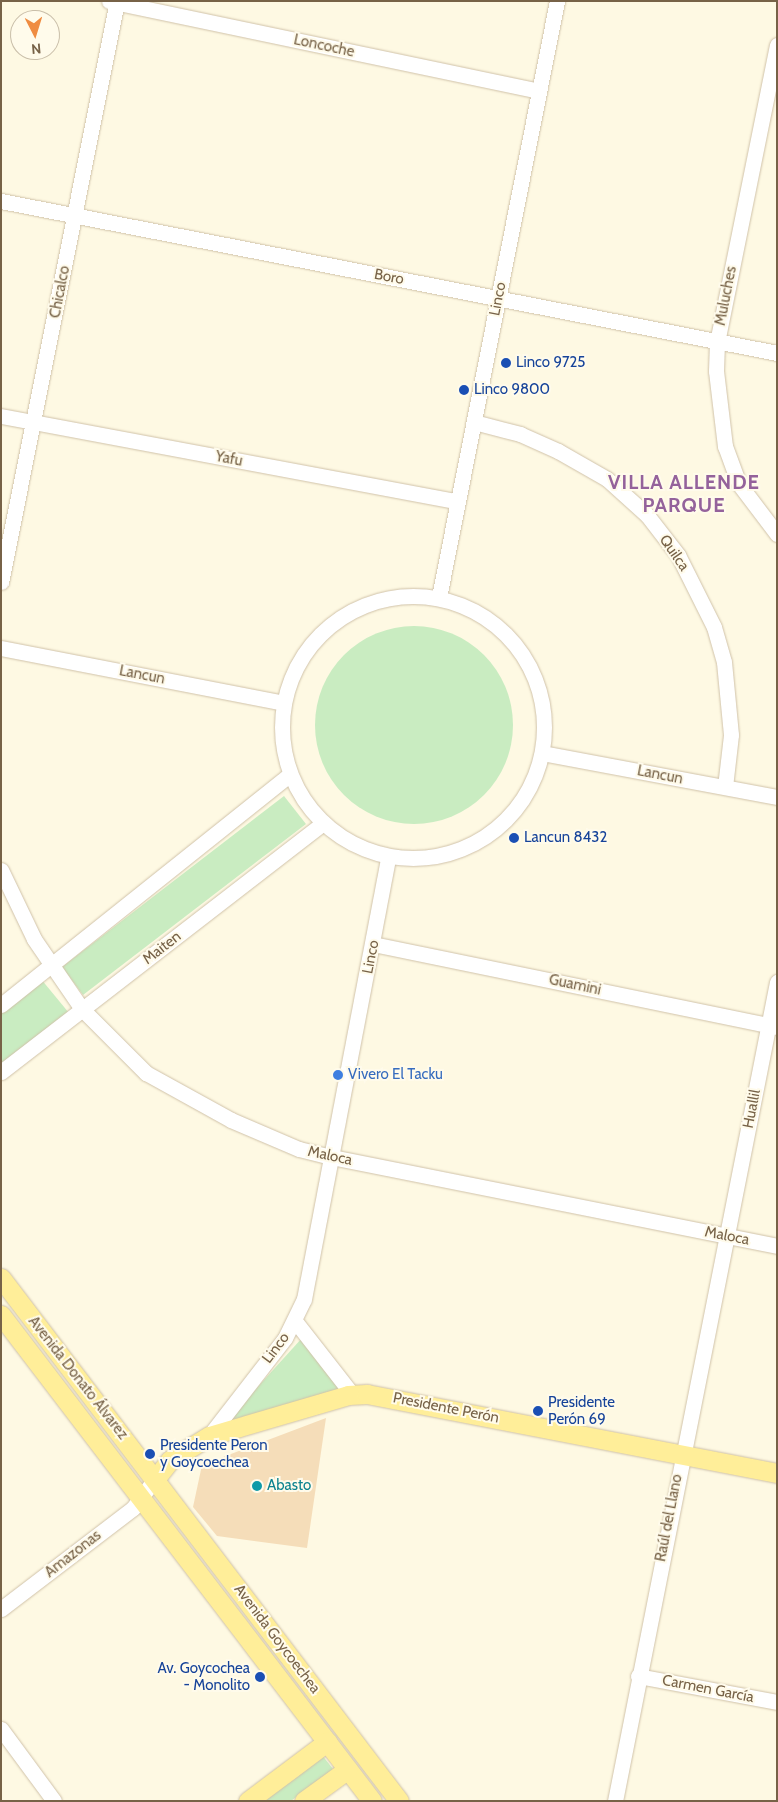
<!DOCTYPE html>
<html>
<head>
<meta charset="utf-8">
<style>
	body { margin:0 }
	#map { position:relative; width:778px; height:1802px; overflow:hidden; background:#fef9e3; font-family:Cabin,sans-serif }
	div>[style] { position:absolute }
	.green>* { inset:0; background:#c9ecc1 }
	.round { border-radius:50% }
	.building>* { inset:0; background:#f5ddb9 }
	.roads { filter:drop-shadow(0 0 1px #d0c2a9) drop-shadow(0 0 1px #d0c2a9) }
	.minor>* { height:15px; margin:-7.5px; padding:0 7.5px; transform-origin:7.5px; border-radius:7.5px; background:#fff }
	.minor>.ring { margin:-7.5px; padding:0; box-sizing:content-box; background:none; border:15px solid #fff; border-radius:50% }
	.major>* { height:19px; margin:-9.5px; padding:0 9.5px; transform-origin:9.5px; border-radius:9.5px; background:#fe9 }
	.dots>* { width:14px; height:14px; translate:-50% -50%; box-sizing:border-box; border:2px solid #fffbeb; border-radius:50% }
	span { translate:-50% -50%; white-space:nowrap; text-align:center; line-height:1.15; -webkit-text-stroke:4px #fffbeb; paint-order:stroke }
	.street-label { font-size:15px; color:#776247 }
	.transit-label { font-size:15px; color:#164399 }
	.left { translate:0 -50%; text-align:left }
	.right { translate:-100% -50%; text-align:right }
	.shop-label { font-size:15px; color:#366cbe }
	.culture-label { font-size:15px; color:#0d838f }
	.district-label { font-size:20px; color:#94629b; font-weight:700; letter-spacing:1px }
	.frame { position:absolute; inset:0; border:2px solid #776247; pointer-events:none }
	.north { position:absolute; left:10px; top:10px; width:50px; height:50px; box-sizing:border-box; background:#fffbeb; border:1px solid #c9bea9; border-radius:50%; rotate:175deg; font-size:14px; font-weight:700; line-height:20px; text-align:center; color:#776247 }
	.north::after { content:''; display:block; margin:auto; width:18px; height:22px; background:#ef8c41; clip-path:polygon(50% 0,100% 100%,50% 72%,0 100%) }
</style>
</head>
<body>
<div id="map">
	<div class="green">
		<div class="round" style="left:315px;top:626px;width:198px;height:198px"></div>
		<div style="clip-path:polygon(284px 796px,306px 824px,83px 995px,62px 967px)"></div>
		<div style="clip-path:polygon(41px 979px,69px 1013px,1px 1065px,1px 1013px)"></div>
		<div style="clip-path:polygon(302px 1338px,348px 1395px,225px 1423px)"></div>
		<div style="clip-path:polygon(322px 1755px,333px 1769px,291px 1801px,259px 1801px)"></div>
	</div>
	<div class="building">
		<div style="clip-path:polygon(326px 1418px,307px 1548px,217px 1536px,193px 1507px,202px 1465px)"></div>
	</div>
	<div class="roads">
		<div class="minor">
			<div style="left:109px;top:1px;width:439px;rotate:11.8deg"></div>
			<div style="left:777px;top:45px;width:303px;rotate:101.4deg"></div>
			<div style="left:717px;top:342px;width:29px;rotate:92deg"></div>
			<div style="left:716px;top:371px;width:76px;rotate:83.2deg"></div>
			<div style="left:725px;top:446px;width:40px;rotate:69.8deg"></div>
			<div style="left:739px;top:484px;width:63px;rotate:52.8deg"></div>
			<div style="left:1px;top:201px;width:791px;rotate:11.08deg"></div>
			<div style="left:1px;top:416px;width:464px;rotate:10.6deg"></div>
			<div style="left:474px;top:422px;width:48px;rotate:14.6deg"></div>
			<div style="left:520px;top:434px;width:42px;rotate:24.1deg"></div>
			<div style="left:558px;top:451px;width:56px;rotate:29.7deg"></div>
			<div style="left:607px;top:479px;width:54px;rotate:42deg"></div>
			<div style="left:647px;top:515px;width:51px;rotate:52.2deg"></div>
			<div style="left:678px;top:555px;width:80px;rotate:63.4deg"></div>
			<div style="left:714px;top:627px;width:36px;rotate:74deg"></div>
			<div style="left:724px;top:662px;width:73px;rotate:84.5deg"></div>
			<div style="left:731px;top:735px;width:52px;rotate:96.6deg"></div>
			<div style="left:1px;top:582px;width:592px;rotate:-78.71deg"></div>
			<div class="ring" style="left:282px;top:596px;width:247px;height:247px"></div>
			<div style="left:439px;top:597px;width:608px;rotate:-78.8deg"></div>
			<div style="left:1px;top:648px;width:287px;rotate:11deg"></div>
			<div style="left:542px;top:753px;width:239px;rotate:10.6deg"></div>
			<div style="left:1px;top:870px;width:76px;rotate:64.4deg"></div>
			<div style="left:34px;top:939px;width:85px;rotate:55.6deg"></div>
			<div style="left:82px;top:1009px;width:91px;rotate:45deg"></div>
			<div style="left:146px;top:1073px;width:97px;rotate:28.9deg"></div>
			<div style="left:231px;top:1120px;width:74px;rotate:23.1deg"></div>
			<div style="left:299px;top:1149px;width:34px;rotate:14deg"></div>
			<div style="left:332px;top:1157px;width:454px;rotate:11.3deg"></div>
			<div style="left:373px;top:944px;width:412px;rotate:11.6deg"></div>
			<div style="left:1px;top:1005px;width:370px;rotate:-38.6deg"></div>
			<div style="left:1px;top:1072px;width:407px;rotate:-37.7deg"></div>
			<div style="left:295px;top:1321px;width:93px;rotate:52deg"></div>
			<div style="left:209px;top:1436px;width:124px;rotate:-52.2deg"></div>
			<div style="left:285px;top:1338px;width:43px;rotate:-64deg"></div>
			<div style="left:304px;top:1299px;width:450px;rotate:-79.2deg"></div>
			<div style="left:1px;top:1609px;width:166px;rotate:-37.4deg"></div>
			<div style="left:133px;top:1508px;width:38px;rotate:-53deg"></div>
			<div style="left:638px;top:1676px;width:141px;rotate:10.6deg"></div>
			<div style="left:1px;top:1729px;width:89px;rotate:53.6deg"></div>
			<div style="left:615px;top:1801px;width:835px;rotate:-78.81deg"></div>
		</div>
		<div class="major">
			<div style="left:1px;top:1278px;width:657px;rotate:52.73deg"></div>
			<div style="left:1px;top:1315px;width:611px;rotate:52.64deg"></div>
			<div style="left:156px;top:1478px;width:23px;rotate:-52deg"></div>
			<div style="left:170px;top:1460px;width:46px;rotate:-31.6deg"></div>
			<div style="left:209px;top:1436px;width:145px;rotate:-16.4deg"></div>
			<div style="left:348px;top:1395px;width:19px;rotate:-3deg"></div>
			<div style="left:367px;top:1394px;width:418px;rotate:10.9deg"></div>
			<div style="left:248px;top:1801px;width:99px;rotate:-36.8deg"></div>
			<div style="left:304px;top:1801px;width:54px;rotate:-36deg"></div>
		</div>
	</div>
	<div class="dots">
		<div style="left:506px;top:363px;background:#1a4fb4"></div>
		<div style="left:464px;top:390px;background:#1a4fb4"></div>
		<div style="left:514px;top:838px;background:#1a4fb4"></div>
		<div style="left:338px;top:1075px;background:#3f7fe0"></div>
		<div style="left:538px;top:1411px;background:#1a4fb4"></div>
		<div style="left:150px;top:1454px;background:#1a4fb4"></div>
		<div style="left:257px;top:1486px;background:#0f9aa8"></div>
		<div style="left:260px;top:1677px;background:#1a4fb4"></div>
	</div>
	<div class="street-label">
		<span style="left:324px;top:46px;rotate:12deg">Loncoche</span>
		<span style="left:389px;top:277px;rotate:11deg">Boro</span>
		<span style="left:60px;top:292px;rotate:-79deg">Chicalco</span>
		<span style="left:726px;top:296px;rotate:-79deg">Muluches</span>
		<span style="left:498px;top:299px;rotate:-79deg">Linco</span>
		<span style="left:229px;top:459px;rotate:11deg">Yafu</span>
		<span style="left:674px;top:553px;rotate:55deg">Quilca</span>
		<span style="left:142px;top:675px;rotate:11deg">Lancun</span>
		<span style="left:660px;top:775px;rotate:11deg">Lancun</span>
		<span style="left:162px;top:948px;rotate:-38deg">Maiten</span>
		<span style="left:371px;top:957px;rotate:-79deg">Linco</span>
		<span style="left:575px;top:985px;rotate:12deg">Guamini</span>
		<span style="left:752px;top:1109px;rotate:-79deg">Huallil</span>
		<span style="left:330px;top:1156px;rotate:12deg">Maloca</span>
		<span style="left:727px;top:1236px;rotate:11deg">Maloca</span>
		<span style="left:276px;top:1348px;rotate:-53deg">Linco</span>
		<span style="left:78px;top:1378px;rotate:52deg">Avenida Donato Álvarez</span>
		<span style="left:446px;top:1408px;rotate:11deg">Presidente Perón</span>
		<span style="left:669px;top:1518px;rotate:-79deg">Raúl del Llano</span>
		<span style="left:73px;top:1554px;rotate:-38deg">Amazonas</span>
		<span style="left:277px;top:1639px;rotate:53deg">Avenida Goycoechea</span>
		<span style="left:708px;top:1689px;rotate:11deg">Carmen García</span>
	</div>
	<div class="transit-label">
		<span class="left" style="left:516px;top:363px">Linco 9725</span>
		<span class="left" style="left:474px;top:390px">Linco 9800</span>
		<span class="left" style="left:524px;top:838px">Lancun 8432</span>
		<span class="left" style="left:548px;top:1411px">Presidente<br>Perón 69</span>
		<span class="left" style="left:160px;top:1454px">Presidente Peron<br>y Goycoechea</span>
		<span class="right" style="left:250px;top:1677px">Av. Goycochea<br>- Monolito</span>
	</div>
	<div class="shop-label">
		<span class="left" style="left:348px;top:1075px">Vivero El Tacku</span>
	</div>
	<div class="culture-label">
		<span class="left" style="left:267px;top:1486px">Abasto</span>
	</div>
	<div class="district-label">
		<span style="left:684px;top:494px">VILLA ALLENDE<br>PARQUE</span>
	</div>
	<div class="frame"></div>
	<div class="north">N</div>
</div>
</body>
</html>
